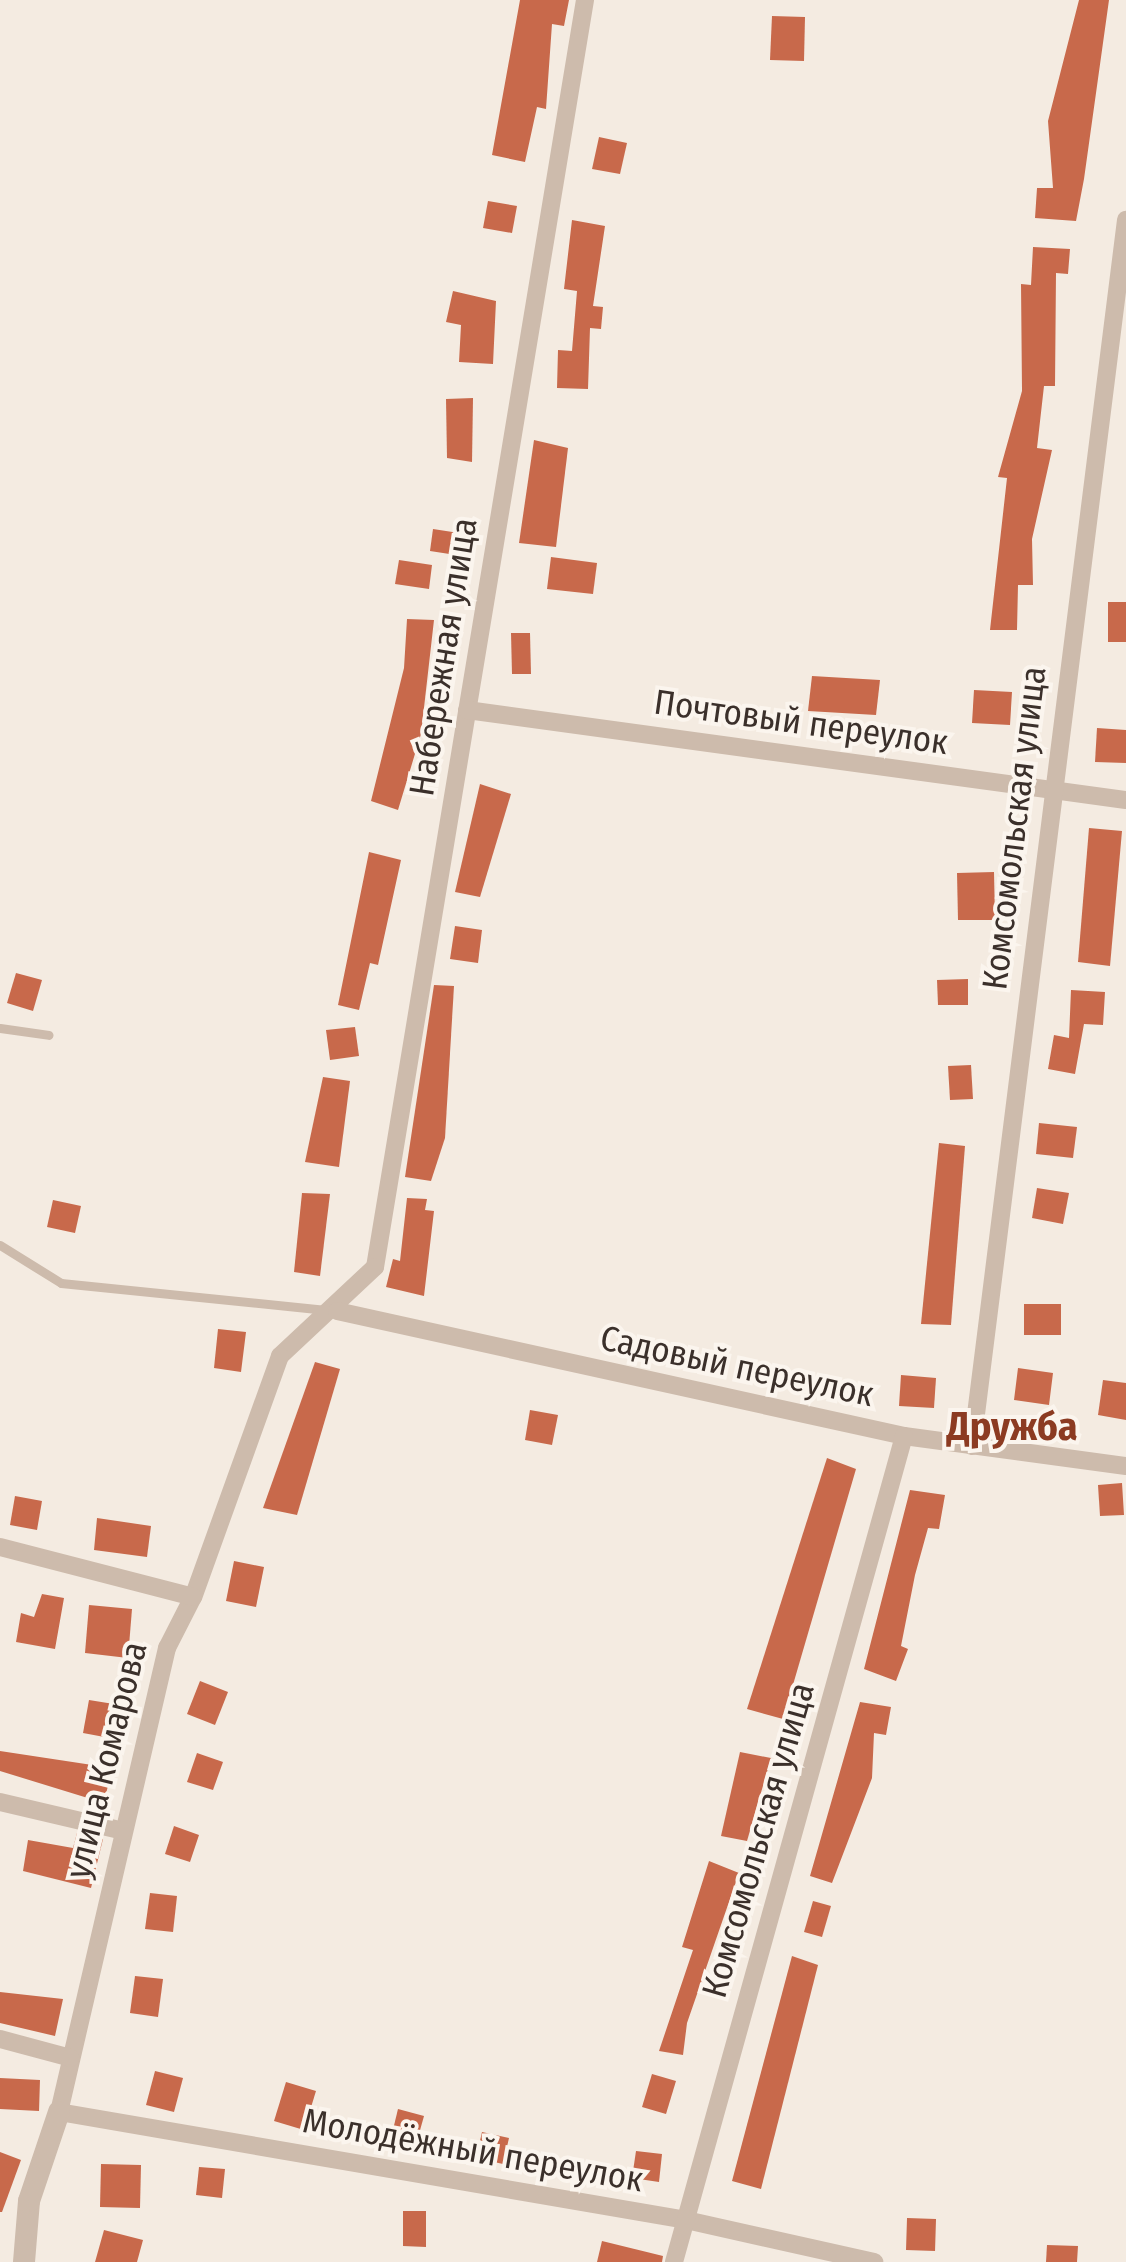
<!DOCTYPE html>
<html>
<head>
<meta charset="utf-8">
<style>
	body { margin:0 }
	#map { position:relative; width:1126px; height:2262px; overflow:hidden; background:#f4ebe1; font-family:"Fira Sans Condensed",sans-serif }
	div>[style] { position:absolute }
	.building>* { inset:0; background:#c8694b }
	.service>* { height:9px; margin:-4.5px; padding:0 4.5px; transform-origin:4.5px; border-radius:4.5px; background:#cdbbac }
	.minor>* { height:18px; margin:-9px; padding:0 9px; transform-origin:9px; border-radius:9px; background:#cdbbac }
	.tertiary>* { height:22px; margin:-11px; padding:0 11px; transform-origin:11px; border-radius:11px; background:#cdbbac }
	span { translate:-50% -50%; white-space:nowrap; text-align:center; line-height:1.15; -webkit-text-stroke:8px #fbf5ee; paint-order:stroke }
	.street-label { font-size:35px; color:#3b302b }
	.quarter-label { font-size:40px; color:#8c3b22; font-weight:700 }
</style>
</head>
<body>
<div id="map">
	<div class="building">
		<div style="clip-path:polygon(520px 0,569px 0,564px 26px,552px 24px,546px 109px,537px 107px,525px 162px,492px 155px)"></div>
		<div style="clip-path:polygon(1079px 0,1109px 0,1084px 179px,1076px 221px,1035px 218px,1037px 188px,1053px 188px,1048px 121px)"></div>
		<div style="clip-path:polygon(772px 16px,805px 17px,804px 61px,770px 60px)"></div>
		<div style="clip-path:polygon(599px 137px,627px 143px,620px 174px,592px 169px)"></div>
		<div style="clip-path:polygon(488px 201px,517px 206px,512px 233px,483px 228px)"></div>
		<div style="clip-path:polygon(572px 220px,605px 226px,593px 306px,603px 307px,601px 329px,590px 328px,588px 389px,557px 388px,558px 350px,572px 351px,577px 291px,564px 289px)"></div>
		<div style="clip-path:polygon(1033px 247px,1070px 249px,1068px 274px,1056px 273px,1055px 386px,1044px 386px,1037px 448px,1052px 450px,1032px 539px,1033px 585px,1018px 585px,1017px 630px,990px 630px,1007px 478px,998px 477px,1022px 391px,1021px 284px,1031px 285px)"></div>
		<div style="clip-path:polygon(453px 291px,496px 301px,493px 364px,459px 362px,461px 325px,446px 322px)"></div>
		<div style="clip-path:polygon(473px 398px,472px 462px,447px 458px,446px 399px)"></div>
		<div style="clip-path:polygon(534px 440px,568px 448px,556px 547px,519px 543px)"></div>
		<div style="clip-path:polygon(433px 529px,459px 533px,456px 555px,430px 551px)"></div>
		<div style="clip-path:polygon(551px 557px,597px 563px,593px 594px,547px 589px)"></div>
		<div style="clip-path:polygon(399px 560px,432px 565px,429px 589px,395px 584px)"></div>
		<div style="clip-path:polygon(1108px 602px,1126px 602px,1126px 642px,1108px 642px)"></div>
		<div style="clip-path:polygon(407px 619px,434px 620px,421px 734px,398px 810px,371px 801px,404px 668px)"></div>
		<div style="clip-path:polygon(511px 633px,530px 633px,531px 674px,512px 674px)"></div>
		<div style="clip-path:polygon(812px 676px,880px 680px,876px 715px,808px 711px)"></div>
		<div style="clip-path:polygon(974px 690px,1012px 692px,1010px 725px,972px 723px)"></div>
		<div style="clip-path:polygon(1097px 728px,1126px 730px,1126px 763px,1095px 762px)"></div>
		<div style="clip-path:polygon(480px 784px,511px 794px,480px 897px,455px 892px)"></div>
		<div style="clip-path:polygon(1089px 828px,1122px 831px,1110px 966px,1078px 962px)"></div>
		<div style="clip-path:polygon(369px 852px,401px 860px,378px 965px,370px 963px,359px 1010px,338px 1005px)"></div>
		<div style="clip-path:polygon(994px 872px,995px 920px,958px 920px,957px 873px)"></div>
		<div style="clip-path:polygon(455px 926px,482px 930px,478px 963px,450px 959px)"></div>
		<div style="clip-path:polygon(16px 973px,42px 980px,33px 1011px,7px 1003px)"></div>
		<div style="clip-path:polygon(968px 979px,968px 1005px,938px 1005px,937px 980px)"></div>
		<div style="clip-path:polygon(434px 985px,454px 986px,445px 1138px,431px 1181px,405px 1177px)"></div>
		<div style="clip-path:polygon(1071px 990px,1105px 992px,1103px 1025px,1084px 1024px,1075px 1074px,1048px 1069px,1054px 1035px,1069px 1038px)"></div>
		<div style="clip-path:polygon(355px 1027px,359px 1056px,330px 1060px,326px 1030px)"></div>
		<div style="clip-path:polygon(971px 1065px,973px 1099px,950px 1100px,948px 1066px)"></div>
		<div style="clip-path:polygon(323px 1077px,350px 1081px,339px 1167px,305px 1162px)"></div>
		<div style="clip-path:polygon(1039px 1123px,1077px 1127px,1073px 1158px,1036px 1154px)"></div>
		<div style="clip-path:polygon(939px 1143px,965px 1146px,951px 1325px,921px 1324px)"></div>
		<div style="clip-path:polygon(1037px 1188px,1069px 1193px,1063px 1224px,1032px 1218px)"></div>
		<div style="clip-path:polygon(302px 1193px,330px 1194px,320px 1276px,294px 1272px)"></div>
		<div style="clip-path:polygon(407px 1198px,427px 1199px,425px 1210px,434px 1211px,424px 1296px,386px 1287px,393px 1259px,400px 1261px)"></div>
		<div style="clip-path:polygon(53px 1200px,81px 1206px,75px 1233px,47px 1227px)"></div>
		<div style="clip-path:polygon(1024px 1304px,1061px 1304px,1061px 1335px,1024px 1335px)"></div>
		<div style="clip-path:polygon(218px 1329px,246px 1332px,241px 1372px,214px 1368px)"></div>
		<div style="clip-path:polygon(315px 1362px,340px 1369px,297px 1515px,263px 1508px)"></div>
		<div style="clip-path:polygon(1018px 1368px,1053px 1373px,1049px 1405px,1014px 1400px)"></div>
		<div style="clip-path:polygon(901px 1375px,936px 1378px,934px 1408px,899px 1406px)"></div>
		<div style="clip-path:polygon(1103px 1380px,1126px 1383px,1126px 1420px,1098px 1415px)"></div>
		<div style="clip-path:polygon(530px 1410px,558px 1415px,552px 1445px,525px 1440px)"></div>
		<div style="clip-path:polygon(827px 1458px,856px 1469px,783px 1719px,747px 1709px)"></div>
		<div style="clip-path:polygon(1122px 1483px,1124px 1515px,1100px 1516px,1098px 1485px)"></div>
		<div style="clip-path:polygon(910px 1490px,945px 1495px,939px 1529px,928px 1528px,915px 1575px,901px 1646px,908px 1649px,896px 1681px,864px 1669px)"></div>
		<div style="clip-path:polygon(15px 1496px,42px 1501px,37px 1530px,10px 1525px)"></div>
		<div style="clip-path:polygon(97px 1518px,151px 1526px,147px 1557px,94px 1550px)"></div>
		<div style="clip-path:polygon(234px 1561px,264px 1567px,256px 1607px,226px 1601px)"></div>
		<div style="clip-path:polygon(42px 1594px,64px 1598px,55px 1649px,16px 1642px,21px 1613px,34px 1617px)"></div>
		<div style="clip-path:polygon(89px 1605px,132px 1609px,128px 1658px,85px 1653px)"></div>
		<div style="clip-path:polygon(200px 1681px,228px 1692px,215px 1725px,187px 1714px)"></div>
		<div style="clip-path:polygon(89px 1700px,120px 1705px,115px 1739px,83px 1733px)"></div>
		<div style="clip-path:polygon(860px 1702px,891px 1707px,886px 1735px,874px 1733px,872px 1778px,832px 1883px,810px 1876px)"></div>
		<div style="clip-path:polygon(0 1751px,112px 1768px,104px 1803px,0 1771px)"></div>
		<div style="clip-path:polygon(740px 1752px,771px 1758px,747px 1841px,721px 1836px)"></div>
		<div style="clip-path:polygon(197px 1753px,223px 1762px,213px 1790px,187px 1782px)"></div>
		<div style="clip-path:polygon(174px 1826px,199px 1835px,190px 1862px,165px 1854px)"></div>
		<div style="clip-path:polygon(77px 1833px,103px 1839px,91px 1888px,23px 1871px,28px 1840px,73px 1848px)"></div>
		<div style="clip-path:polygon(709px 1861px,739px 1873px,687px 2023px,683px 2055px,659px 2051px,693px 1950px,682px 1947px)"></div>
		<div style="clip-path:polygon(150px 1893px,177px 1896px,173px 1932px,145px 1929px)"></div>
		<div style="clip-path:polygon(813px 1901px,831px 1906px,822px 1937px,804px 1932px)"></div>
		<div style="clip-path:polygon(792px 1956px,818px 1965px,761px 2189px,732px 2181px)"></div>
		<div style="clip-path:polygon(135px 1976px,163px 1979px,158px 2017px,130px 2013px)"></div>
		<div style="clip-path:polygon(0 1992px,63px 1999px,55px 2036px,0 2023px)"></div>
		<div style="clip-path:polygon(155px 2071px,183px 2078px,174px 2112px,146px 2105px)"></div>
		<div style="clip-path:polygon(652px 2074px,676px 2081px,666px 2114px,642px 2107px)"></div>
		<div style="clip-path:polygon(0 2078px,40px 2080px,39px 2111px,0 2109px)"></div>
		<div style="clip-path:polygon(286px 2082px,316px 2091px,304px 2130px,274px 2121px)"></div>
		<div style="clip-path:polygon(398px 2109px,424px 2116px,415px 2148px,390px 2142px)"></div>
		<div style="clip-path:polygon(482px 2132px,509px 2138px,503px 2164px,476px 2158px)"></div>
		<div style="clip-path:polygon(636px 2151px,662px 2154px,659px 2182px,632px 2178px)"></div>
		<div style="clip-path:polygon(0 2152px,21px 2160px,2px 2212px,0 2212px)"></div>
		<div style="clip-path:polygon(101px 2164px,141px 2165px,140px 2208px,100px 2207px)"></div>
		<div style="clip-path:polygon(199px 2167px,225px 2169px,222px 2198px,196px 2195px)"></div>
		<div style="clip-path:polygon(403px 2211px,426px 2211px,426px 2247px,403px 2246px)"></div>
		<div style="clip-path:polygon(907px 2218px,936px 2219px,935px 2251px,906px 2250px)"></div>
		<div style="clip-path:polygon(104px 2230px,143px 2240px,137px 2262px,95px 2262px)"></div>
		<div style="clip-path:polygon(602px 2241px,663px 2256px,662px 2262px,597px 2262px)"></div>
		<div style="clip-path:polygon(1047px 2245px,1078px 2246px,1077px 2262px,1046px 2262px)"></div>
	</div>
	<div class="service">
		<div style="left:0;top:1028px;width:49px;rotate:8.1deg"></div>
		<div style="left:0;top:1245px;width:72px;rotate:31.9deg"></div>
		<div style="left:61px;top:1283px;width:269px;rotate:5.8deg"></div>
	</div>
	<div class="minor">
		<div style="left:585px;top:0;width:1284px;rotate:99.41deg"></div>
		<div style="left:375px;top:1267px;width:130px;rotate:136.9deg"></div>
		<div style="left:280px;top:1356px;width:256px;rotate:109.8deg"></div>
		<div style="left:193px;top:1597px;width:57px;rotate:117deg"></div>
		<div style="left:167px;top:1648px;width:476px;rotate:103.1deg"></div>
		<div style="left:59px;top:2112px;width:636px;rotate:9.77deg"></div>
		<div style="left:686px;top:2220px;width:193px;rotate:12.6deg"></div>
		<div style="left:467px;top:710px;width:665px;rotate:7.78deg"></div>
		<div style="left:337px;top:1311px;width:581px;rotate:12.43deg"></div>
		<div style="left:904px;top:1436px;width:224px;rotate:7.7deg"></div>
		<div style="left:972px;top:1446px;width:1236px;rotate:-82.84deg"></div>
		<div style="left:0;top:1547px;width:199px;rotate:14.5deg"></div>
		<div style="left:0;top:1802px;width:127px;rotate:13.2deg"></div>
		<div style="left:0;top:2039px;width:73px;rotate:15deg"></div>
		<div style="left:674px;top:2262px;width:857px;rotate:-74.44deg"></div>
	</div>
	<div class="tertiary">
		<div style="left:24px;top:2262px;width:61px;rotate:-85.3deg"></div>
		<div style="left:29px;top:2201px;width:94px;rotate:-71.4deg"></div>
	</div>
	<div class="street-label">
		<span style="left:443px;top:657px;rotate:-81deg">Набережная улица</span>
		<span style="left:801px;top:722px;rotate:8deg">Почтовый переулок</span>
		<span style="left:1014px;top:828px;rotate:-83deg">Комсомольская улица</span>
		<span style="left:737px;top:1366px;rotate:12deg">Садовый переулок</span>
		<span style="left:106px;top:1760px;rotate:-76deg">улица Комарова</span>
		<span style="left:758px;top:1840px;rotate:-74deg">Комсомольская улица</span>
		<span style="left:473px;top:2150px;rotate:10deg">Молодёжный переулок</span>
	</div>
	<div class="quarter-label">
		<span style="left:1012px;top:1427px">Дружба</span>
	</div>
</div>
</body>
</html>
